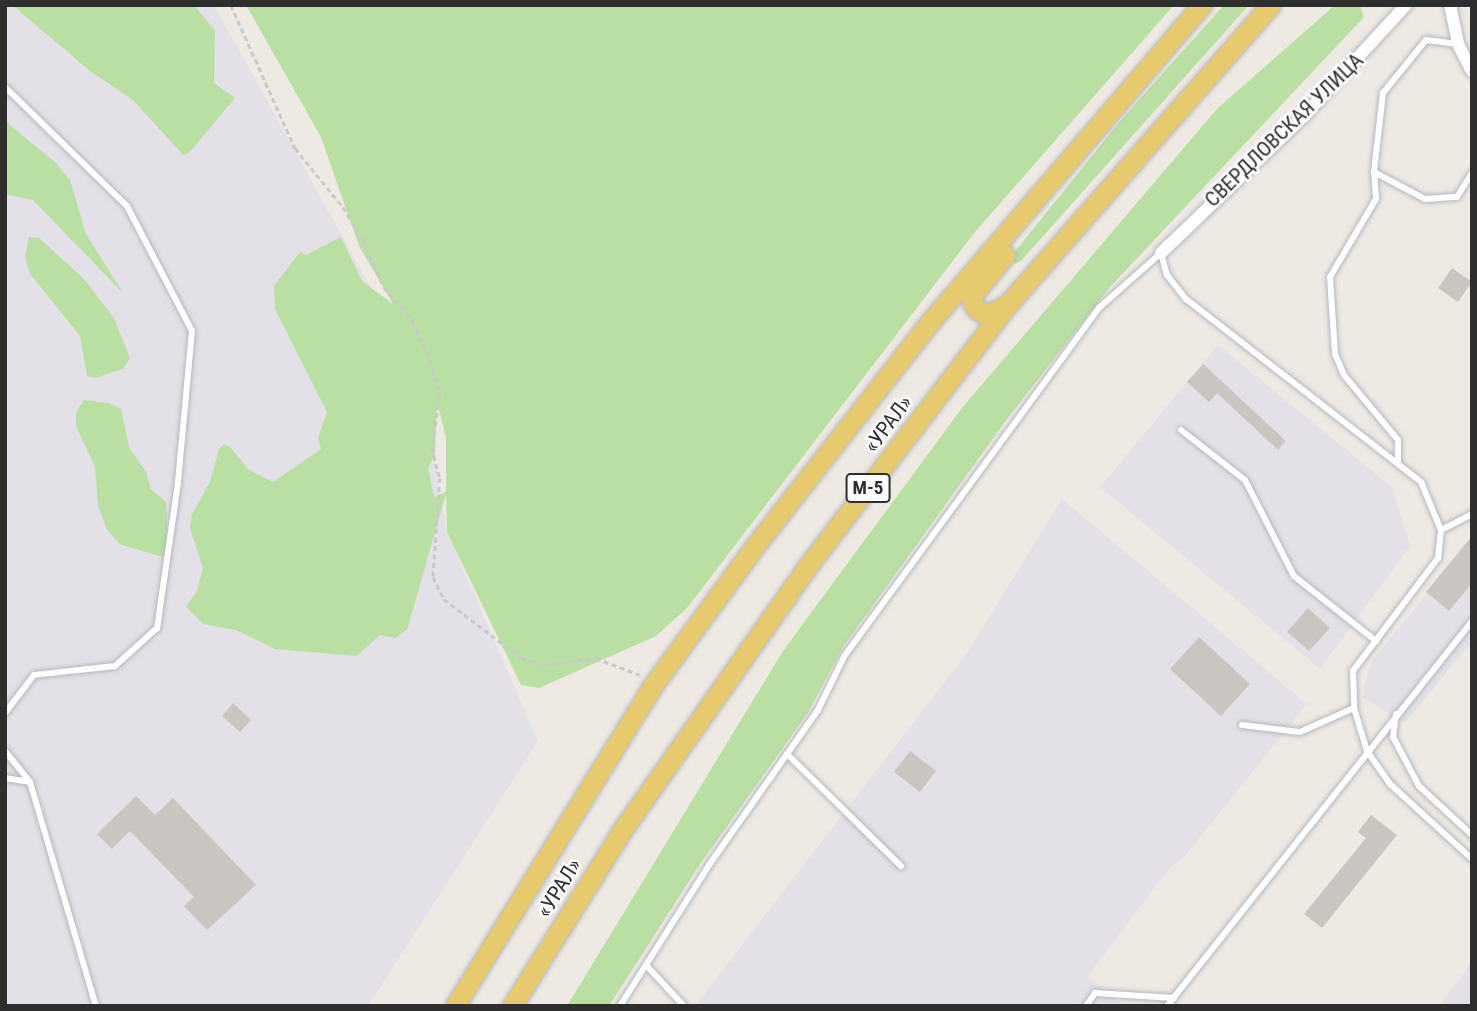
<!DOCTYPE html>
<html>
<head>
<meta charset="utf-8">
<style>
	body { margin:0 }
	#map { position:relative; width:1477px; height:1011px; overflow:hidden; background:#eee9e2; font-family:"Roboto Condensed",sans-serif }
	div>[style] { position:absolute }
	.industrial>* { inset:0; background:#e3e1e7 }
	.green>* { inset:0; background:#b9dfa3 }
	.building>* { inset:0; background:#cac5c1 }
	.path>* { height:2.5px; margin-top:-1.25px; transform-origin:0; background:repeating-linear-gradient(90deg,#c9c9c9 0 5px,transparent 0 8.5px) }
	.roads { filter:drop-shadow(0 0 2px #b5b8c0) drop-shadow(0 0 2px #b5b8c0) }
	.lane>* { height:6px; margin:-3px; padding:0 3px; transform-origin:3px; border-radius:3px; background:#fff }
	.street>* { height:12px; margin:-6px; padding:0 6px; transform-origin:6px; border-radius:6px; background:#fff }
	.primary>* { height:19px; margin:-9.5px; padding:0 9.5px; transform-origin:9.5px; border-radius:9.5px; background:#e7c96e }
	span { translate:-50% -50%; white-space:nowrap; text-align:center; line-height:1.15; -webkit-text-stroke:5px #fff; paint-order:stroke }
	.shield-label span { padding:2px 5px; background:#fff; border:2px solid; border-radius:5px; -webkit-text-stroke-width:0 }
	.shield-label { font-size:19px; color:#2e2e2e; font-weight:700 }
	.street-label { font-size:21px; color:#2e2e2e }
	.frame { position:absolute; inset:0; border:7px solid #2e2e2e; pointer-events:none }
</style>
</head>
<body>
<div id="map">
	<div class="industrial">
		<div style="clip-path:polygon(5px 5px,214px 5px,420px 377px,447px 532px,538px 741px,368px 1006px,5px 1006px)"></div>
		<div style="clip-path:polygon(1218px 345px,1392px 487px,1410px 546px,1320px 669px,1100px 487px)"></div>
		<div style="clip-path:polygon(1062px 499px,1307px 704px,1185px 856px,1168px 870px,1087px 977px,1124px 1006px,695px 1006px,967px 653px)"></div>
		<div style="clip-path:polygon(1472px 538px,1472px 642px,1405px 723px,1362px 697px,1371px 662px)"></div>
		<div style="clip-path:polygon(1472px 962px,1472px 1006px,1439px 1006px)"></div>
	</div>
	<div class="green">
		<div style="clip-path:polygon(12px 5px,194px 5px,215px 31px,214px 83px,235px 98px,189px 153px,183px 155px,133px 100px,90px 71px)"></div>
		<div style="clip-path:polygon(evenodd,246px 5px,1174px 5px,975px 232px,687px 608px,656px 636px,539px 688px,521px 685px,447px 532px,446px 494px,407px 630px,395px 638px,380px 635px,357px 656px,275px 649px,236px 630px,203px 624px,186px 607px,197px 591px,203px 568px,190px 528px,192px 514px,210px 482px,219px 449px,224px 444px,230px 447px,249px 470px,273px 482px,321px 449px,318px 438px,327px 412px,275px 309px,274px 286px,300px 252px,306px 255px,341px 237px,362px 281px,393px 304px,359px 246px,321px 137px,246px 5px,437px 402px,446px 437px,446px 492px,434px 497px,428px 468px,435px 455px,437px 402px)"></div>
		<div style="clip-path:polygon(1224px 5px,1249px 5px,1021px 261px,1014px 264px,1013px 254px,1120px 121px)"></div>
		<div style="clip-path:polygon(1335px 5px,1360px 6px,1364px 17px,1110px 287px,1007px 419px,843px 647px,807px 714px,700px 864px,609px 1006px,567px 1006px,783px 651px,962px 408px,1217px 109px)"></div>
		<div style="clip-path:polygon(5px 121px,55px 162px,70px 180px,86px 234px,123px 293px,33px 200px,5px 194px)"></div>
		<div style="clip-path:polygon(29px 237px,39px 238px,84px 279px,114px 318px,130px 358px,123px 369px,95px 378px,87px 376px,80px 336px,30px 274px,25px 257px)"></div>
		<div style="clip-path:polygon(84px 400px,109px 403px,121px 409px,129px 447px,146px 472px,151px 489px,166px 502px,168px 544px,163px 557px,119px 544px,106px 528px,98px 506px,95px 467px,76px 426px,76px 412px)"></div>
	</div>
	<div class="building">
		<div style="clip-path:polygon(1452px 268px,1472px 282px,1458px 302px,1438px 288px)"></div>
		<div style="clip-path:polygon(1203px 364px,1286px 441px,1278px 450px,1217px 393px,1209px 402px,1187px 382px)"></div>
		<div style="clip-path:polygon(1472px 536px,1472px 583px,1449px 611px,1426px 592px)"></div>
		<div style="clip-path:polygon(1308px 608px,1330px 628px,1309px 651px,1287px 632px)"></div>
		<div style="clip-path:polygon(1199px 637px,1250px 684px,1221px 716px,1170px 669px)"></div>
		<div style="clip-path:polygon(233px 703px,251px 720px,240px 732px,222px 716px)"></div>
		<div style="clip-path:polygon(910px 751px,936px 771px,920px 792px,894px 772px)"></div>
		<div style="clip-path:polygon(136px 796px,155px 815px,173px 798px,256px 885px,207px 930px,184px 906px,194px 897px,130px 831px,112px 849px,97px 834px)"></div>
		<div style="clip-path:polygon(1371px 815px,1397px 835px,1322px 928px,1304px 914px,1366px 838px,1358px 832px)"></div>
	</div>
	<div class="path">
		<div style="left:231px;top:5px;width:157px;rotate:65.9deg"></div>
		<div style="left:295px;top:148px;width:76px;rotate:50.9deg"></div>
		<div style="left:343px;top:207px;width:39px;rotate:59deg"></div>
		<div style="left:363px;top:240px;width:51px;rotate:65.9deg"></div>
		<div style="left:384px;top:287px;width:45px;rotate:49.5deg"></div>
		<div style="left:413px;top:321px;width:43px;rotate:66.4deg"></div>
		<div style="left:430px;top:360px;width:37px;rotate:74deg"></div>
		<div style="left:440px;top:396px;width:52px;rotate:98.9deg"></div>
		<div style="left:432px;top:447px;width:32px;rotate:76deg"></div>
		<div style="left:440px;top:478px;width:99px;rotate:94deg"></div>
		<div style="left:433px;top:577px;width:25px;rotate:63deg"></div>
		<div style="left:444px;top:599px;width:97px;rotate:37.5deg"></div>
		<div style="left:521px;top:658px;width:23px;rotate:18deg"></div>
		<div style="left:543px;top:665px;width:53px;rotate:-7.5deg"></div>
		<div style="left:596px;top:658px;width:47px;rotate:21.1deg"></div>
	</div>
	<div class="roads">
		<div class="lane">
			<div style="left:5px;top:87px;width:170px;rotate:44.3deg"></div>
			<div style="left:127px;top:206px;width:141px;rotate:62.5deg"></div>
			<div style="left:192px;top:331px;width:153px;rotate:95.3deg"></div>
			<div style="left:178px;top:483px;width:147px;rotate:98.2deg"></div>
			<div style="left:157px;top:628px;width:57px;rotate:137.9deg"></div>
			<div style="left:115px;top:666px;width:81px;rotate:173.7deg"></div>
			<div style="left:34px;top:675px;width:48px;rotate:127.3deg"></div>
			<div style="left:1374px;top:172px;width:58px;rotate:27.9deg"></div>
			<div style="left:1425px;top:199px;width:32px;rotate:-4deg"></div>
			<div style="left:1457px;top:197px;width:28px;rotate:-58deg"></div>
			<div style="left:1181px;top:430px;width:81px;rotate:38deg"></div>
			<div style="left:1245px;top:480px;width:108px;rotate:63deg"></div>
			<div style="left:1294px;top:576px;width:105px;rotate:38.4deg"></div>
			<div style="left:1398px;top:464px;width:24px;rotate:-90deg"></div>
			<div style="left:1398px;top:440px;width:85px;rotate:-129.7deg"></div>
			<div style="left:1344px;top:375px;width:23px;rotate:-113deg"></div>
			<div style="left:1335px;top:354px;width:77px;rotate:-93.7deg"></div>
			<div style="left:1330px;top:277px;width:91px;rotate:-59.5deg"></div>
			<div style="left:1376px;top:199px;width:27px;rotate:-94deg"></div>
			<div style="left:1374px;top:172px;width:80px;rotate:-83.5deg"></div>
			<div style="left:1383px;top:93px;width:68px;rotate:-50.9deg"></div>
			<div style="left:1426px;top:40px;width:32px;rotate:7deg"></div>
			<div style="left:1441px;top:530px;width:35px;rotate:-27deg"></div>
			<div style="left:1396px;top:714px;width:23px;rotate:97deg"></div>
			<div style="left:1393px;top:737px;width:55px;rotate:62deg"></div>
			<div style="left:1419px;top:786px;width:72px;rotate:42.8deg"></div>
			<div style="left:1242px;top:725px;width:58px;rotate:6.9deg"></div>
			<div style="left:1300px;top:732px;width:59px;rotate:-24deg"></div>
			<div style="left:5px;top:751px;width:40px;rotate:51deg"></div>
			<div style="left:787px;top:754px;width:160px;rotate:44.5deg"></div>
			<div style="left:5px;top:778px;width:25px;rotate:9deg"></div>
			<div style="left:30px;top:782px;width:234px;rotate:73.6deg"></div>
			<div style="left:646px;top:965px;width:56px;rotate:47.2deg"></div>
			<div style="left:620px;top:1006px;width:167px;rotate:-57.7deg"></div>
			<div style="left:709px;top:865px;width:189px;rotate:-54.9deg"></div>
			<div style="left:818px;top:710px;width:61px;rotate:-63.9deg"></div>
			<div style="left:845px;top:655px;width:431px;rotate:-53.8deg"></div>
			<div style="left:1100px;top:307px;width:81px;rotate:-41.5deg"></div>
			<div style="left:1161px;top:253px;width:23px;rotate:75deg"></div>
			<div style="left:1167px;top:275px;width:31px;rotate:52deg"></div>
			<div style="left:1186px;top:299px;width:298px;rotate:37.9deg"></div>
			<div style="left:1421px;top:482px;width:52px;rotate:67.4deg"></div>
			<div style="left:1441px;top:530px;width:28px;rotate:96deg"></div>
			<div style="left:1438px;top:558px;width:141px;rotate:127deg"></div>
			<div style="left:1353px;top:671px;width:37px;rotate:88deg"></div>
			<div style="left:1354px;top:708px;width:45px;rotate:73.2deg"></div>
			<div style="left:1367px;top:751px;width:40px;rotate:55.1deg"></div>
			<div style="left:1390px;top:784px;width:111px;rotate:42.4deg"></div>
			<div style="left:1086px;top:1006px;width:16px;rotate:-55deg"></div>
			<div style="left:1095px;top:993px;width:79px;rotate:3.6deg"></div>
			<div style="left:1167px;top:1006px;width:491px;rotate:-51.6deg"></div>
		</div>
		<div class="street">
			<div style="left:1450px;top:5px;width:40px;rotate:78deg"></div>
			<div style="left:1458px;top:44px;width:30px;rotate:63deg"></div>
			<div style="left:1161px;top:253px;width:197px;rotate:-43.8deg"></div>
			<div style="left:1303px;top:117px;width:152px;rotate:-47.4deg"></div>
		</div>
		<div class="primary">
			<div style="left:1005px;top:255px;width:54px;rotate:129deg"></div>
			<div style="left:971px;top:297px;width:12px;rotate:70deg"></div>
			<div style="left:975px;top:308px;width:13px;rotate:32deg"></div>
			<div style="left:986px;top:315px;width:21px;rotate:-25deg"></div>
			<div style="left:455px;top:1006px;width:379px;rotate:-58.3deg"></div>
			<div style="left:654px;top:684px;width:171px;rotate:-53.8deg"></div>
			<div style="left:755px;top:546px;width:286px;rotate:-52deg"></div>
			<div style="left:931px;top:321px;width:416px;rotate:-49.4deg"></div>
			<div style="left:512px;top:1006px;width:209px;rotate:-57.9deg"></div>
			<div style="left:623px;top:829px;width:320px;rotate:-54.9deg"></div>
			<div style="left:807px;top:567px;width:331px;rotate:-52.6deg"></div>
			<div style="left:1008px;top:304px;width:398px;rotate:-48.7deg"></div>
		</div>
	</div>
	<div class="shield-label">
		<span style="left:868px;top:488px">М-5</span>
	</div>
	<div class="street-label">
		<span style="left:1284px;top:130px;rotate:-44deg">СВЕРДЛОВСКАЯ УЛИЦА</span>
		<span style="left:888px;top:424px;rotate:-53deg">«УРАЛ»</span>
		<span style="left:559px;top:888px;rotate:-58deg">«УРАЛ»</span>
	</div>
	<div class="frame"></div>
</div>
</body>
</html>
